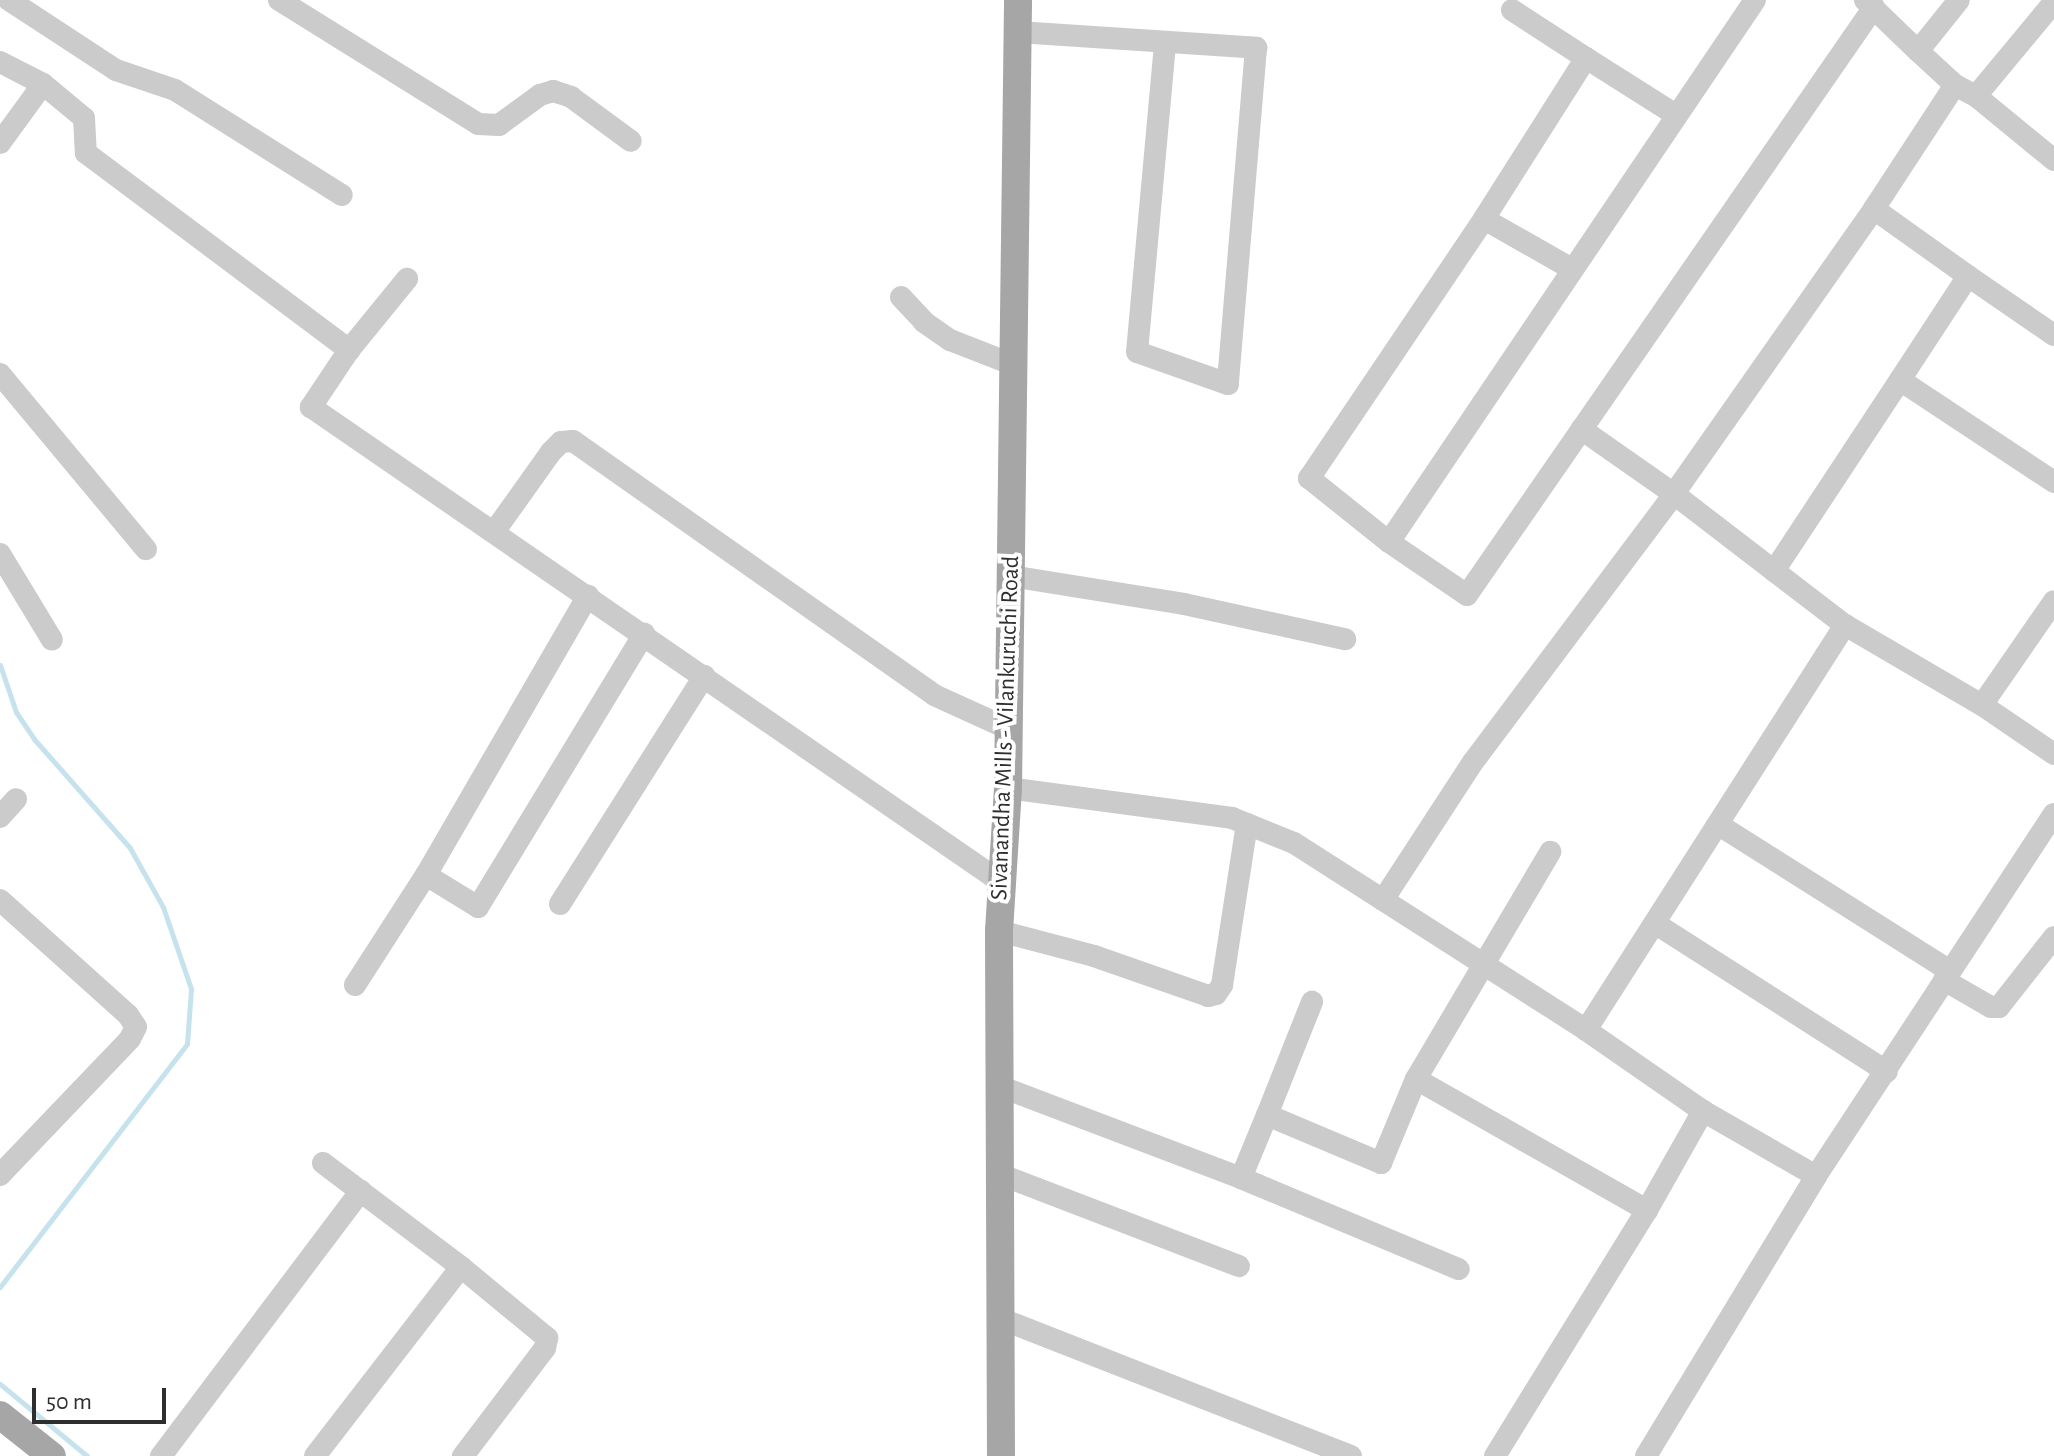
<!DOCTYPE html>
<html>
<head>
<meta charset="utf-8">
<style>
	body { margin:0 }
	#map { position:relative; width:2054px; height:1456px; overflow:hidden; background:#fff; font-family:"Alegreya Sans",sans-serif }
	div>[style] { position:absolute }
	.stream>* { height:5px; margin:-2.5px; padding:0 2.5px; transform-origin:2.5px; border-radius:2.5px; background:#c6e2ed }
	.minor>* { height:22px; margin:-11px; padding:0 11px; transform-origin:11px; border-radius:11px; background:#cbcbcb }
	.major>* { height:28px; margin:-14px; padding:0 14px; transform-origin:14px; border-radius:14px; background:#a6a6a6 }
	span { translate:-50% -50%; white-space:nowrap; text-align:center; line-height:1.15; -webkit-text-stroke:8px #fff; paint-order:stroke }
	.street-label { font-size:24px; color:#2e2e2e }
	.scale { position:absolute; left:32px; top:1388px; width:134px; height:36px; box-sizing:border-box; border:4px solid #2e2e2e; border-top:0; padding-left:10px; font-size:24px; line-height:28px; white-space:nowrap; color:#2e2e2e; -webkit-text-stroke:6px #fff; paint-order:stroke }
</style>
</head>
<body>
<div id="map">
	<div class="stream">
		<div style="left:0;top:665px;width:50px;rotate:71.2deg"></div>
		<div style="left:16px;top:712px;width:32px;rotate:56deg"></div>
		<div style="left:34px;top:739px;width:145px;rotate:48.6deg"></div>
		<div style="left:130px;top:848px;width:68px;rotate:60.8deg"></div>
		<div style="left:163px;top:907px;width:87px;rotate:71.1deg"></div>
		<div style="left:191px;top:989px;width:55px;rotate:94.2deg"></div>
		<div style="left:187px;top:1044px;width:307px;rotate:127.6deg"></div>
		<div style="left:0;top:1384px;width:113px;rotate:39.6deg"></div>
	</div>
	<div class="minor">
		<div style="left:9px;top:0;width:128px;rotate:33.2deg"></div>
		<div style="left:116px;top:70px;width:62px;rotate:18.7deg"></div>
		<div style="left:175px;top:90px;width:197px;rotate:32.2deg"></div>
		<div style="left:279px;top:0;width:234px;rotate:31.9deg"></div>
		<div style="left:478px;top:124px;width:21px;rotate:3deg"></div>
		<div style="left:499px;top:125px;width:51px;rotate:-36.2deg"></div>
		<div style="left:540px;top:95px;width:14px;rotate:-17deg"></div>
		<div style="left:553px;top:91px;width:19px;rotate:18deg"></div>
		<div style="left:571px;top:97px;width:74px;rotate:36.3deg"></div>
		<div style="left:1865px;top:0;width:74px;rotate:43.9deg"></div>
		<div style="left:1918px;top:51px;width:65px;rotate:-51.2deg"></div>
		<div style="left:1512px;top:10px;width:88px;rotate:33deg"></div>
		<div style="left:1018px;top:32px;width:239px;rotate:3.8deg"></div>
		<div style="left:1256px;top:48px;width:337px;rotate:94.8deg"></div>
		<div style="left:1228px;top:384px;width:96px;rotate:-160.6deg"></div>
		<div style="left:1137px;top:352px;width:311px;rotate:-84.8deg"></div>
		<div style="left:1918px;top:51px;width:50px;rotate:42.6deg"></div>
		<div style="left:1955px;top:85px;width:24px;rotate:28deg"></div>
		<div style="left:1976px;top:96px;width:101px;rotate:39.4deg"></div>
		<div style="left:0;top:62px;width:48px;rotate:27.1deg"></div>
		<div style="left:43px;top:84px;width:53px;rotate:39.7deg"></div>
		<div style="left:84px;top:118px;width:35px;rotate:87deg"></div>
		<div style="left:86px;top:153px;width:329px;rotate:36.8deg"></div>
		<div style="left:349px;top:350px;width:69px;rotate:123.7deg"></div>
		<div style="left:311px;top:407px;width:841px;rotate:34.54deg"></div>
		<div style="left:1955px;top:85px;width:148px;rotate:123.2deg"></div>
		<div style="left:1874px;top:209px;width:348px;rotate:125.1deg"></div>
		<div style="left:1674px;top:494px;width:215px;rotate:37.5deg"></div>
		<div style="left:1845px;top:625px;width:159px;rotate:30.3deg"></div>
		<div style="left:1982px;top:705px;width:87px;rotate:34.2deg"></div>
		<div style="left:1976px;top:96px;width:122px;rotate:-50.3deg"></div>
		<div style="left:1676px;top:115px;width:107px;rotate:-147.7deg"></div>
		<div style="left:1586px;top:58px;width:191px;rotate:122.4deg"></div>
		<div style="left:1484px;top:219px;width:313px;rotate:124deg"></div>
		<div style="left:1309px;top:478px;width:102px;rotate:38.7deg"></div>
		<div style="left:1389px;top:542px;width:654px;rotate:-55.97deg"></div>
		<div style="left:0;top:143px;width:73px;rotate:-53.9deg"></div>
		<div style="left:1874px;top:209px;width:115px;rotate:35.5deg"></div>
		<div style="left:1968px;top:276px;width:124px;rotate:123.2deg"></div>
		<div style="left:1484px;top:219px;width:101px;rotate:29.6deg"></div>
		<div style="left:1968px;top:276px;width:104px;rotate:34.5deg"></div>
		<div style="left:901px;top:297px;width:34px;rotate:47deg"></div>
		<div style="left:924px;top:322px;width:32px;rotate:35deg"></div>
		<div style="left:950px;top:340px;width:69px;rotate:21.3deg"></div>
		<div style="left:349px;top:350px;width:92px;rotate:-50.8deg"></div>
		<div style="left:0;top:374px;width:228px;rotate:50.2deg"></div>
		<div style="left:494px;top:532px;width:98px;rotate:-54.5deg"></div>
		<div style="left:551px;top:452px;width:14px;rotate:-45deg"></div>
		<div style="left:561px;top:442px;width:12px;rotate:-5deg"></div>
		<div style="left:573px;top:441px;width:441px;rotate:35.1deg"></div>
		<div style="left:934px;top:695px;width:82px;rotate:24.4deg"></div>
		<div style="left:1389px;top:542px;width:94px;rotate:34.2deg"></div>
		<div style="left:1467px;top:595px;width:715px;rotate:-55.31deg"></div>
		<div style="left:0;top:554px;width:100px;rotate:58.8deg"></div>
		<div style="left:1774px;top:571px;width:229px;rotate:-56.6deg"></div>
		<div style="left:1900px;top:380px;width:185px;rotate:33.5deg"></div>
		<div style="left:1011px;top:576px;width:175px;rotate:9.2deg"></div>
		<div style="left:1184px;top:604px;width:165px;rotate:12.3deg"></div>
		<div style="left:1982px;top:705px;width:126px;rotate:-55.3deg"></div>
		<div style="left:1008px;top:788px;width:226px;rotate:7.6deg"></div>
		<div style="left:1232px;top:818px;width:67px;rotate:22deg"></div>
		<div style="left:1294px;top:843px;width:347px;rotate:32.6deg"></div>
		<div style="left:1586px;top:1030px;width:481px;rotate:-57.4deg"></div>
		<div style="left:0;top:817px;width:24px;rotate:-48deg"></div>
		<div style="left:1719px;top:825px;width:273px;rotate:32.3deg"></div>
		<div style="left:426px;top:875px;width:61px;rotate:31.6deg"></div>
		<div style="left:478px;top:907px;width:320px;rotate:-58.7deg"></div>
		<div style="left:0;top:900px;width:172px;rotate:41.9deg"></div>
		<div style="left:128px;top:1015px;width:14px;rotate:56deg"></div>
		<div style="left:136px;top:1027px;width:13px;rotate:117deg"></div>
		<div style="left:130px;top:1039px;width:188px;rotate:133.7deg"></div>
		<div style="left:1383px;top:900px;width:165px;rotate:-56.9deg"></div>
		<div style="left:1473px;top:762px;width:335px;rotate:-53.1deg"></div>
		<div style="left:1674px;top:494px;width:113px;rotate:-145deg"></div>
		<div style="left:560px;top:904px;width:270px;rotate:-57.7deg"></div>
		<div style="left:1656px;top:924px;width:274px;rotate:32.6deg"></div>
		<div style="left:999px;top:931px;width:98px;rotate:14.7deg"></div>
		<div style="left:1094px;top:956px;width:121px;rotate:19.3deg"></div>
		<div style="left:1208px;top:996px;width:8px;rotate:-14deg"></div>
		<div style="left:1216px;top:994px;width:11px;rotate:-56deg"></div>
		<div style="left:1222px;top:985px;width:163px;rotate:-81.2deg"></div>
		<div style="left:1944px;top:980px;width:54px;rotate:29.9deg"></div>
		<div style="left:1991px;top:1007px;width:8px"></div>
		<div style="left:1999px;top:1007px;width:89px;rotate:-51.8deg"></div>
		<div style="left:355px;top:985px;width:131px;rotate:-57.2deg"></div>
		<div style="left:426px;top:875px;width:323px;rotate:-59.9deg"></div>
		<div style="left:1586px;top:1030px;width:142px;rotate:34.7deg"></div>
		<div style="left:1703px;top:1111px;width:130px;rotate:29.9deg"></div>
		<div style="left:1416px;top:1079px;width:266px;rotate:29.6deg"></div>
		<div style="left:999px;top:1086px;width:259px;rotate:20.8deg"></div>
		<div style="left:1241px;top:1178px;width:68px;rotate:-67.6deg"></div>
		<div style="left:1267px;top:1115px;width:124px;rotate:22.8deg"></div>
		<div style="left:1381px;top:1163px;width:91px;rotate:-67.4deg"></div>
		<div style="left:1416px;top:1079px;width:264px;rotate:-59.4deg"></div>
		<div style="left:1267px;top:1115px;width:122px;rotate:-68.3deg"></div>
		<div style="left:323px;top:1163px;width:173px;rotate:37deg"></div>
		<div style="left:461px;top:1267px;width:112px;rotate:39.5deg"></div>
		<div style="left:547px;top:1338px;width:10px;rotate:101deg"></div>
		<div style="left:545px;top:1348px;width:136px;rotate:127.2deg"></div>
		<div style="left:999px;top:1174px;width:257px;rotate:21deg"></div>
		<div style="left:1241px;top:1178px;width:236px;rotate:22.7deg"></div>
		<div style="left:999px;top:1318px;width:378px;rotate:21.4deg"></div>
		<div style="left:161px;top:1456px;width:332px;rotate:-53deg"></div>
		<div style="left:315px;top:1456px;width:239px;rotate:-52.3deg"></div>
		<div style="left:1495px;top:1456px;width:289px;rotate:-58.3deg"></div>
		<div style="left:1647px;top:1210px;width:114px;rotate:-60.5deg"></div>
		<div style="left:1646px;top:1456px;width:328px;rotate:-58.7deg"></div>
		<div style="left:1816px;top:1176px;width:433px;rotate:-56.7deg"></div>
	</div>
	<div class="major">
		<div style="left:0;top:1415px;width:66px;rotate:38.3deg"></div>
		<div style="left:1001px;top:1456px;width:525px;rotate:-90.22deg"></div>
		<div style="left:999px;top:931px;width:143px;rotate:-86.4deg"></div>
		<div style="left:1008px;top:788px;width:788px;rotate:-89.27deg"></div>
	</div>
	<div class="street-label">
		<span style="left:1006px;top:728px;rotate:-88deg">Sivanandha Mills - Vilankuruchi Road</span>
	</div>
	<div class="scale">50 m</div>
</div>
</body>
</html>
